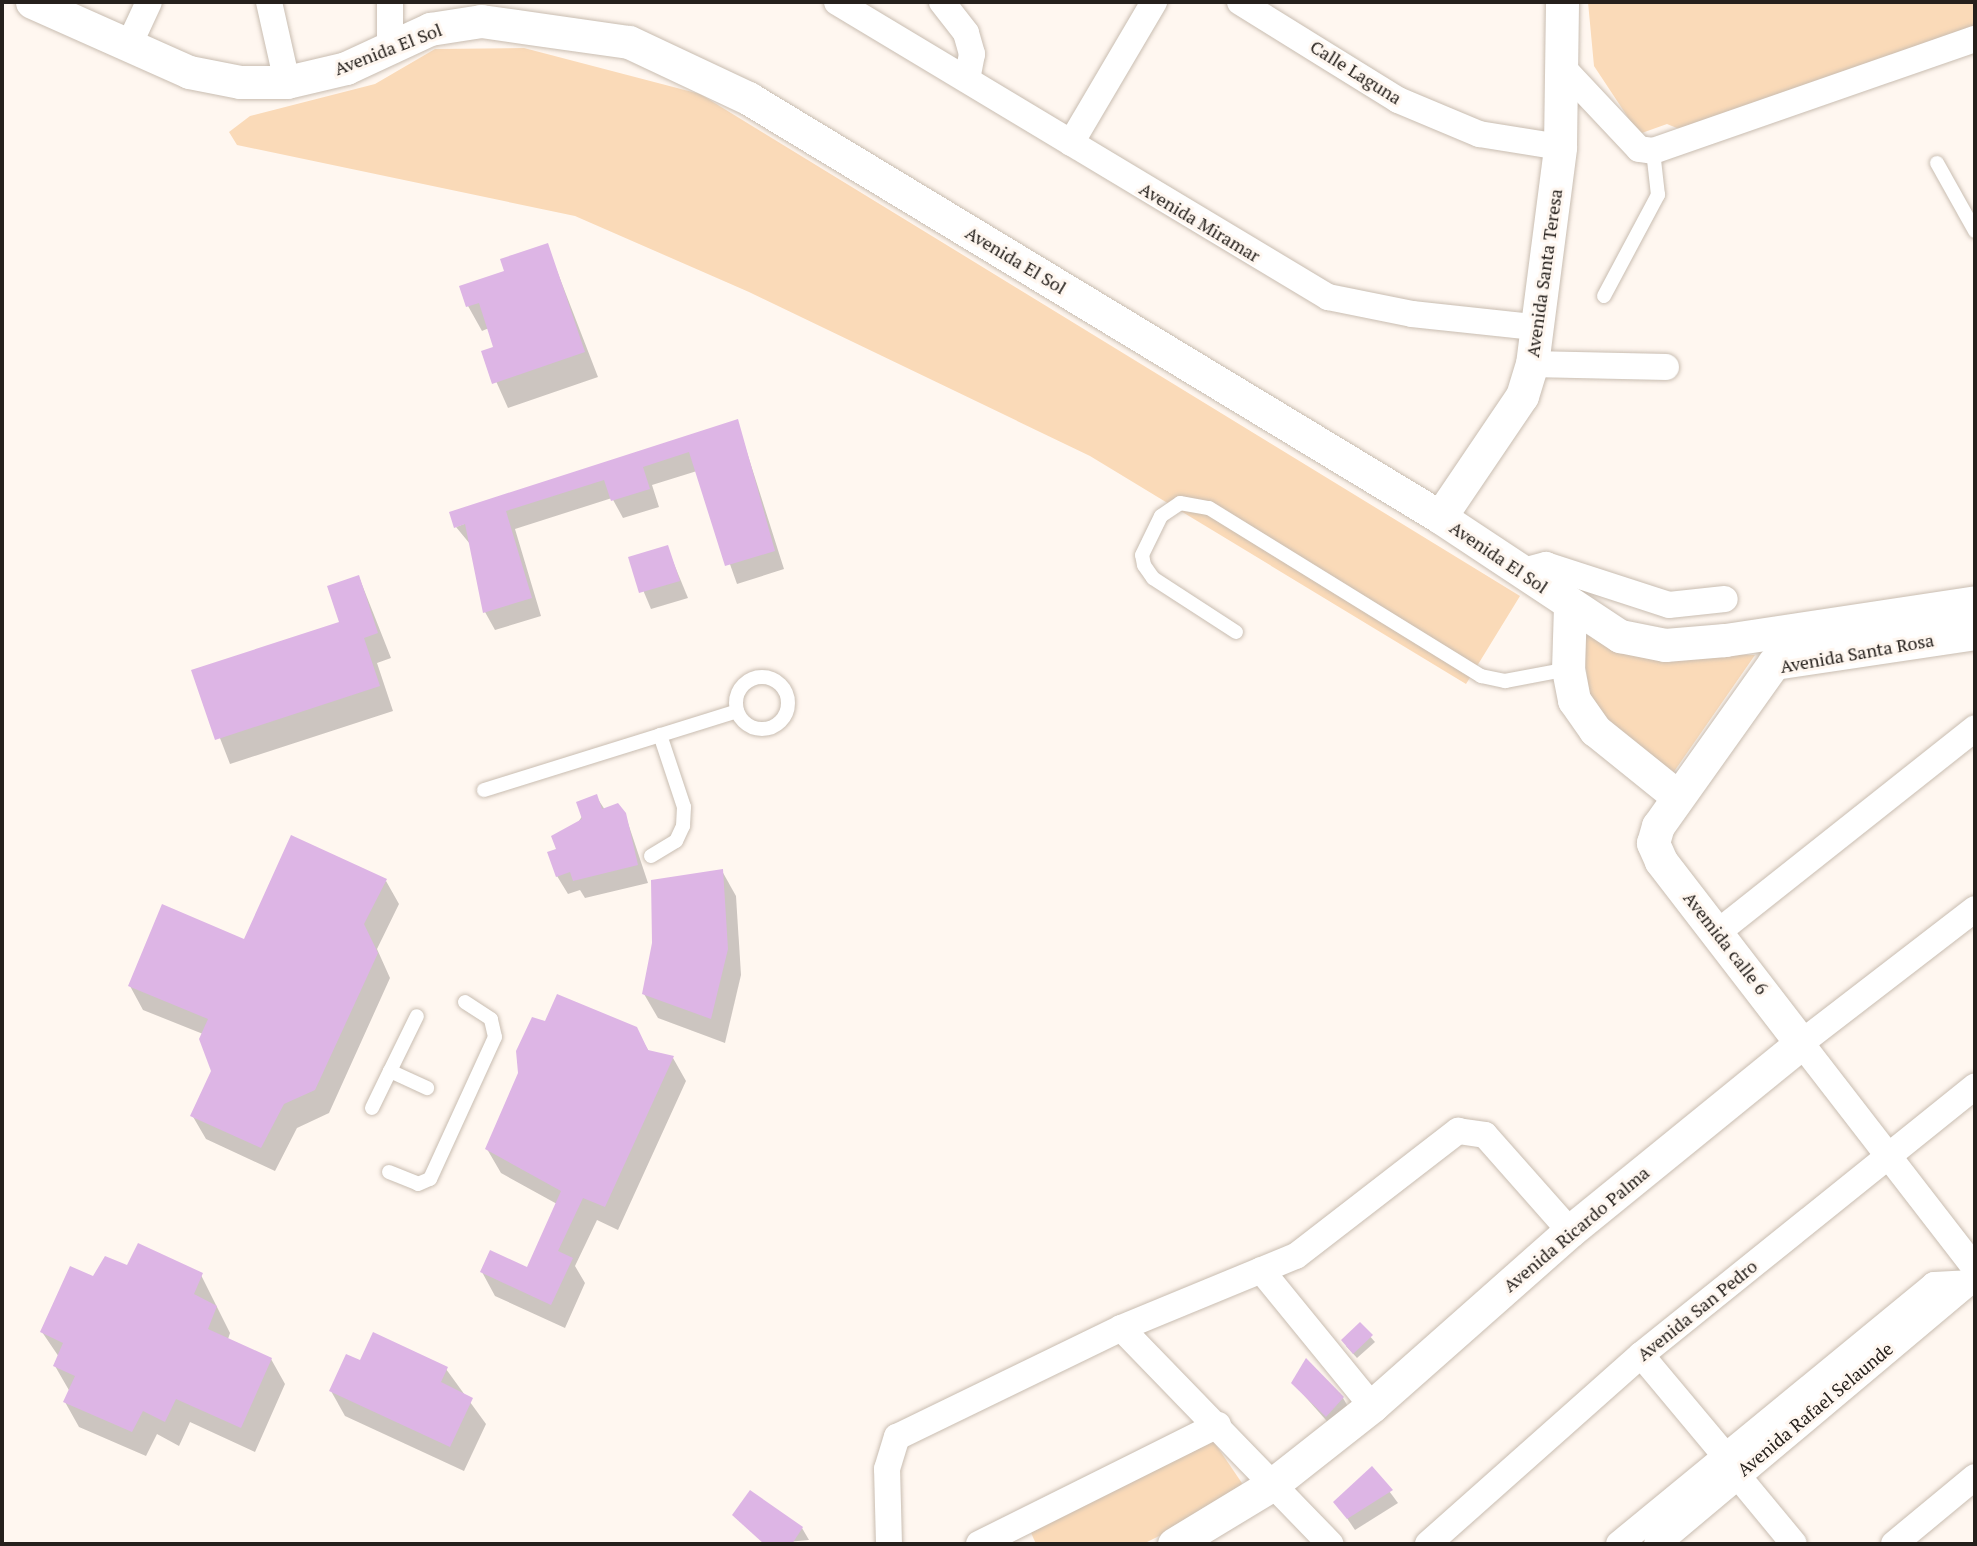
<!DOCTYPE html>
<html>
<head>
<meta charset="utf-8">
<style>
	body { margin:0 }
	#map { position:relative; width:1977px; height:1546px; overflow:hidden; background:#fff7f0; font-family:"PT Serif",serif }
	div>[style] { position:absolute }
	.green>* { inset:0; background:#fadab8 }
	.shadow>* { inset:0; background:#0003 }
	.building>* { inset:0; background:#ddb5e5 }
	.roads { filter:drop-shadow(0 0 2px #c9bdb1) drop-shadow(0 0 2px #c9bdb1) }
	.service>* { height:14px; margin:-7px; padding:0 7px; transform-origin:7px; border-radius:7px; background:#fff }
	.service>.ring { margin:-7px; padding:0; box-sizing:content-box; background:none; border:14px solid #fff; border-radius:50% }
	.minor>* { height:26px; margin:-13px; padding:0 13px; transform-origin:13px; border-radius:13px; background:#fff }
	.tertiary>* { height:33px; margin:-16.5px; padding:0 16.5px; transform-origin:16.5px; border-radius:16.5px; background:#fff }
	span { translate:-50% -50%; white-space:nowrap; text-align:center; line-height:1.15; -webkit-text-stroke:6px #fff7f0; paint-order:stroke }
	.street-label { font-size:18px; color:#25201c }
	.frame { position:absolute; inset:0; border:4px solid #25201c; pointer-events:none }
</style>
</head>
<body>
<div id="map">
	<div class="green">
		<div style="clip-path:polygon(1588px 2px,1975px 2px,1975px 31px,1689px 133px,1667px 124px,1639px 134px,1594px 66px)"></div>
		<div style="clip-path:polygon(524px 48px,700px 94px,1520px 596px,1466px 684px,1090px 456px,749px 292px,575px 216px,237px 145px,229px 132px,250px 116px,375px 84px,435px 49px)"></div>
		<div style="clip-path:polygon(1581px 628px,1658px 654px,1755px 655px,1671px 776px,1614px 733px,1590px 701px)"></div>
		<div style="clip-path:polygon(1210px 1436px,1248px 1492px,1143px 1544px,1036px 1544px,1028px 1526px)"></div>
	</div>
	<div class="shadow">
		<div style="clip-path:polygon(547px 245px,598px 377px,508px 408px,483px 352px,496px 348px,489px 328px,482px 331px,468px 306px)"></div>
		<div style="clip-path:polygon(737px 421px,784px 569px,737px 584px,697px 471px,652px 485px,659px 507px,623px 518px,612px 498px,515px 529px,541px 616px,495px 630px,485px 612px,470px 544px,456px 527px)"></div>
		<div style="clip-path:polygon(667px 547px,688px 598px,651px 609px,630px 559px)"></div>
		<div style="clip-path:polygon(359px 577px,391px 658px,377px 663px,393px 711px,230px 764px,194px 671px,341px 623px)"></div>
		<div style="clip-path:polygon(596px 796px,605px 810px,625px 814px,648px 883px,585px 898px,580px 890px,568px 894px,557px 876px,559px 850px)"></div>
		<div style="clip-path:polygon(722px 871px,736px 896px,741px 975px,725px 1043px,658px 1018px,644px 994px)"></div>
		<div style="clip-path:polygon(386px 881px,399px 904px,377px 949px,390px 978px,329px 1113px,297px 1128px,275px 1171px,206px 1139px,192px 1115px,212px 1071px,203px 1034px,143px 1010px,130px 986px)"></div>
		<div style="clip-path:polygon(546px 1023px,635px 1028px,650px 1053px,673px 1058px,686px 1081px,618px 1230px,597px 1220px,575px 1266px,585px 1283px,565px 1328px,495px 1296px,482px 1272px,527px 1269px,557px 1204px,501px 1173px,487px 1149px)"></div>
		<div style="clip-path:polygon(128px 1267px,201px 1275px,230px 1333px,228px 1339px,271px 1359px,285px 1384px,255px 1452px,190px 1422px,179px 1446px,157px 1434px,146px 1456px,79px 1427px,65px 1402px,70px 1392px,55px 1366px,59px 1357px,42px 1332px,94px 1279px)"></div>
		<div style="clip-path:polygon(1360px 1325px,1375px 1342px,1357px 1358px,1346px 1346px)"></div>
		<div style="clip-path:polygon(361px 1362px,446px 1369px,486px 1424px,464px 1471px,345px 1416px,331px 1391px)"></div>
		<div style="clip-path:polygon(1293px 1383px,1343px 1398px,1350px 1410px,1333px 1428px)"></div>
		<div style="clip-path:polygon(1372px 1468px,1398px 1503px,1355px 1530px,1336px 1502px)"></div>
		<div style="clip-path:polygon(734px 1516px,802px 1528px,809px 1540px,765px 1544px)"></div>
	</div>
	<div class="building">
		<div style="clip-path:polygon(548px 243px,585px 352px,492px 384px,481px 351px,493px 347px,479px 303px,466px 307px,459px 286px,504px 271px,500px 259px)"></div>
		<div style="clip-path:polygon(738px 419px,775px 551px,725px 566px,689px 452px,643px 467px,650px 489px,611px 501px,604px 480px,506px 511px,532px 598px,483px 613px,465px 524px,454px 528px,449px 512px)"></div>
		<div style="clip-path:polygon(668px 545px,680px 581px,639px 593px,628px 557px)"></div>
		<div style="clip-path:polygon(359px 575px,378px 633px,364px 638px,380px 686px,215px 740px,191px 670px,339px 622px,327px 586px)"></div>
		<div style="clip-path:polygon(597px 794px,602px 809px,618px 803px,626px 813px,638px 865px,573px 881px,570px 872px,556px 877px,547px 852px,556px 849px,551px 836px,582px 819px,576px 802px)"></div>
		<div style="clip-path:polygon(291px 835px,387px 879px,364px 924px,378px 953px,315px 1090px,284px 1104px,261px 1148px,190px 1116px,211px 1071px,199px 1039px,208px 1019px,128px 986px,162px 904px,244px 939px)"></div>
		<div style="clip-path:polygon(723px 869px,728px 949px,711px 1019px,642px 994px,652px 943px,651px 880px)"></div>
		<div style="clip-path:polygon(557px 994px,637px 1027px,648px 1050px,674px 1056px,605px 1207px,583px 1198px,558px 1251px,573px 1258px,551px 1305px,480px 1272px,490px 1250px,527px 1267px,561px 1191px,485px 1149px,518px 1073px,516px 1051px,532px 1017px,545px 1021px)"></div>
		<div style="clip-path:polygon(138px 1243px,203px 1273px,194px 1294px,217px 1306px,208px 1329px,272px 1358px,241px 1428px,176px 1399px,165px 1422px,143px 1411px,132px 1432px,63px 1402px,75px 1376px,53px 1366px,63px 1343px,40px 1332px,70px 1266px,93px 1276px,105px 1256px,127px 1265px)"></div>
		<div style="clip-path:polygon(1360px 1322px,1373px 1335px,1353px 1354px,1341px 1340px)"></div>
		<div style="clip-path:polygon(373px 1332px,448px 1367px,441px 1382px,473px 1398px,450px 1447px,329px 1391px,346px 1354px,360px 1360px)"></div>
		<div style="clip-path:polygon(1306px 1358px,1344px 1397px,1326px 1417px,1291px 1383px)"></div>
		<div style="clip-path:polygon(1372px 1466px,1393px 1490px,1347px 1519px,1333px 1502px)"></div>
		<div style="clip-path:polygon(750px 1490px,803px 1527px,792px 1544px,764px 1544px,732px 1515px)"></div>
	</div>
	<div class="roads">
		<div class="service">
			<div style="left:1937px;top:163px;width:78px;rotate:60.8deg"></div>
			<div style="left:1604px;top:296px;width:115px;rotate:-61.9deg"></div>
			<div style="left:1658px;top:195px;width:44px;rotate:-96.5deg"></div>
			<div style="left:1236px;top:632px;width:99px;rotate:-147deg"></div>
			<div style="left:1153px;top:578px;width:16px;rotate:-125deg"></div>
			<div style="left:1144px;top:565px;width:10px;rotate:-101deg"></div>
			<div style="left:1142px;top:555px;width:43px;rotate:-64deg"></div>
			<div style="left:1161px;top:516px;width:23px;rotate:-34deg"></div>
			<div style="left:1180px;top:503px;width:29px;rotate:10deg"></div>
			<div style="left:1209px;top:508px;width:320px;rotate:31.7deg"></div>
			<div style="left:1481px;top:676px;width:25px;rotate:12deg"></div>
			<div style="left:1505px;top:681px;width:64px;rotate:-10.8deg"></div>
			<div class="ring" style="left:736px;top:677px;width:38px;height:38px"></div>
			<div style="left:484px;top:790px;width:265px;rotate:-17.3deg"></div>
			<div style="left:651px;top:856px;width:29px;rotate:-31deg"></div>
			<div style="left:676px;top:841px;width:17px;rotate:-65deg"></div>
			<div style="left:683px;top:826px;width:19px;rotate:-87deg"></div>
			<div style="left:684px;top:807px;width:76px;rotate:-108.4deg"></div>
			<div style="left:390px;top:1071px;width:61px;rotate:-63.9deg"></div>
			<div style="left:372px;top:1108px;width:41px;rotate:-64.1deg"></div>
			<div style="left:390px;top:1071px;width:41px;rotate:24.7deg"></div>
			<div style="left:389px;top:1172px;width:31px;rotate:22deg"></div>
			<div style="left:418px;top:1184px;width:13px;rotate:-23deg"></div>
			<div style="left:430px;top:1179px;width:156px;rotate:-65.4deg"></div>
			<div style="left:495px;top:1037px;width:18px;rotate:-103deg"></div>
			<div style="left:491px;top:1019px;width:31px;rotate:-147deg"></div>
		</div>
		<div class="minor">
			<div style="left:269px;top:2px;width:82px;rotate:77.3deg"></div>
			<div style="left:837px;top:2px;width:573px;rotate:31deg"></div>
			<div style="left:1328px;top:297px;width:86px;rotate:11.4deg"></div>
			<div style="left:1412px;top:314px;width:123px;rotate:6.1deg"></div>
			<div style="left:942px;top:2px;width:39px;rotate:52deg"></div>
			<div style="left:966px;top:33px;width:22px;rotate:74deg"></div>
			<div style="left:972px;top:54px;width:21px;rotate:101deg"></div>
			<div style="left:1240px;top:2px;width:186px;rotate:31.8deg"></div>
			<div style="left:1398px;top:100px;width:88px;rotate:22.8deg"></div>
			<div style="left:1479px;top:134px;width:82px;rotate:9.1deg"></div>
			<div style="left:129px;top:45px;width:47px;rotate:-65.1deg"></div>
			<div style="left:390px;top:51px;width:49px;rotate:-90deg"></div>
			<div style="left:1562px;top:67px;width:112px;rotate:46.8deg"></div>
			<div style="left:1639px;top:149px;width:14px;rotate:8deg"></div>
			<div style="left:1653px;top:151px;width:341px;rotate:-19.2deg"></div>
			<div style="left:1071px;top:143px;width:164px;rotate:-59.5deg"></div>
			<div style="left:1532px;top:364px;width:134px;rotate:1.3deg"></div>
			<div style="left:1523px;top:571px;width:24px;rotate:-15deg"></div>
			<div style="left:1546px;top:565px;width:129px;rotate:18deg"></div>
			<div style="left:1669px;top:605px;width:56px;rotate:-6.1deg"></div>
			<div style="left:1975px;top:909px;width:220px;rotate:142.4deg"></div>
			<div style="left:1801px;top:1043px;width:284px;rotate:52.3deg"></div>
			<div style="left:1718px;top:932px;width:328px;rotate:-38.4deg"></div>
			<div style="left:1261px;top:1270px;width:176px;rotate:50.8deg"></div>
			<div style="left:1121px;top:1328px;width:301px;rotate:45.9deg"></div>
			<div style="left:1641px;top:1355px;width:128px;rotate:50.1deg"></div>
			<div style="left:1737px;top:1475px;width:89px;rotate:50.4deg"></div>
			<div style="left:889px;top:1544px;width:75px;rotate:-91.5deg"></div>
			<div style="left:887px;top:1469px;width:34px;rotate:-73deg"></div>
			<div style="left:897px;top:1437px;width:249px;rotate:-25.9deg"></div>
			<div style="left:1121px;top:1328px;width:189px;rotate:-22.4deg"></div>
			<div style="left:1296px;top:1256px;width:205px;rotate:-37.7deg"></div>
			<div style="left:1458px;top:1131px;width:27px;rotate:8deg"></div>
			<div style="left:1485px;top:1135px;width:128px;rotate:48.5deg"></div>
			<div style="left:979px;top:1544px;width:267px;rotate:-26.5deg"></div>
			<div style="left:1428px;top:1544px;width:285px;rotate:-41.6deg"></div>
			<div style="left:1641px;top:1355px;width:429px;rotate:-38.8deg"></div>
			<div style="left:1619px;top:1544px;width:408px;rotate:-39.4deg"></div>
			<div style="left:1934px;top:1285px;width:33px;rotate:-3deg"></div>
			<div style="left:1657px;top:1544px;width:414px;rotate:-40deg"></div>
			<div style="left:1894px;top:1544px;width:105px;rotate:-39.6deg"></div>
		</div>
		<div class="tertiary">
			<div style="left:32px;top:2px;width:172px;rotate:24deg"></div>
			<div style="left:189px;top:72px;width:52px;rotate:11.1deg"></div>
			<div style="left:240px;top:82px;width:47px"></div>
			<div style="left:287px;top:82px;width:61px;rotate:-13.3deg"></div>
			<div style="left:346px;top:68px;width:93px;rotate:-24.9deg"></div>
			<div style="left:430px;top:29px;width:52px;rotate:-8.9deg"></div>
			<div style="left:481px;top:21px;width:149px;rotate:8.1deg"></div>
			<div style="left:629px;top:42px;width:132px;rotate:25.2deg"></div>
			<div style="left:748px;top:98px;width:809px;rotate:31.19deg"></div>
			<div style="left:1440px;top:517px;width:216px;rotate:33.5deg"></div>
			<div style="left:1620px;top:636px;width:46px;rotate:11.3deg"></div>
			<div style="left:1665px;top:645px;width:60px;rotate:-4.8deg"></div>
			<div style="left:1725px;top:640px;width:253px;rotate:-8.6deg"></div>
			<div style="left:1440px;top:517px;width:146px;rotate:-55.9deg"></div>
			<div style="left:1522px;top:396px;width:34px;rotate:-73deg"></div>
			<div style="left:1532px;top:364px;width:219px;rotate:-82.6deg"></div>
			<div style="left:1560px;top:147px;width:145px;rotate:-89.2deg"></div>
			<div style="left:1570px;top:606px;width:63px;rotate:91.8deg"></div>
			<div style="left:1568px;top:669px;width:32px;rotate:79deg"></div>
			<div style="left:1574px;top:700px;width:37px;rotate:55deg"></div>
			<div style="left:1595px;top:730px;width:105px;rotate:38.8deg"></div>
			<div style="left:1174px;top:1544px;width:116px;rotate:-31.2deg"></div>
			<div style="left:1273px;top:1484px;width:126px;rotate:-38.2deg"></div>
			<div style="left:1372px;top:1406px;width:264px;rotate:-41.5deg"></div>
			<div style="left:1570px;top:1231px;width:298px;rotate:-39.1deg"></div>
			<div style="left:1801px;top:1043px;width:230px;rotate:-127.6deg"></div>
			<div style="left:1661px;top:861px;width:20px;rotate:-114deg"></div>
			<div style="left:1653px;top:843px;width:18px;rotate:-74deg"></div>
			<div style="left:1658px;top:826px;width:200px;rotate:-54.6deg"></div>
			<div style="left:1774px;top:663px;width:203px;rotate:-8.5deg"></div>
		</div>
	</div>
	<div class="street-label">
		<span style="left:388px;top:49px;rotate:-21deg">Avenida El Sol</span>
		<span style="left:1356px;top:72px;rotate:32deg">Calle Laguna</span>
		<span style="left:1200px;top:222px;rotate:31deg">Avenida Miramar</span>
		<span style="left:1016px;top:260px;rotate:31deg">Avenida El Sol</span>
		<span style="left:1544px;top:273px;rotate:-82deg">Avenida Santa Teresa</span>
		<span style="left:1499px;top:557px;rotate:34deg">Avenida El Sol</span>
		<span style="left:1857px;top:653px;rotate:-10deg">Avenida Santa Rosa</span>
		<span style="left:1726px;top:943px;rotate:52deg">Avemida calle 6</span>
		<span style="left:1576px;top:1229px;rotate:-40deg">Avenida Ricardo Palma</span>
		<span style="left:1697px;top:1310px;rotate:-39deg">Avenida San Pedro</span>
		<span style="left:1815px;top:1409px;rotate:-40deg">Avenida Rafael Selaunde</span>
	</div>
	<div class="frame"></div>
</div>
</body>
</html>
